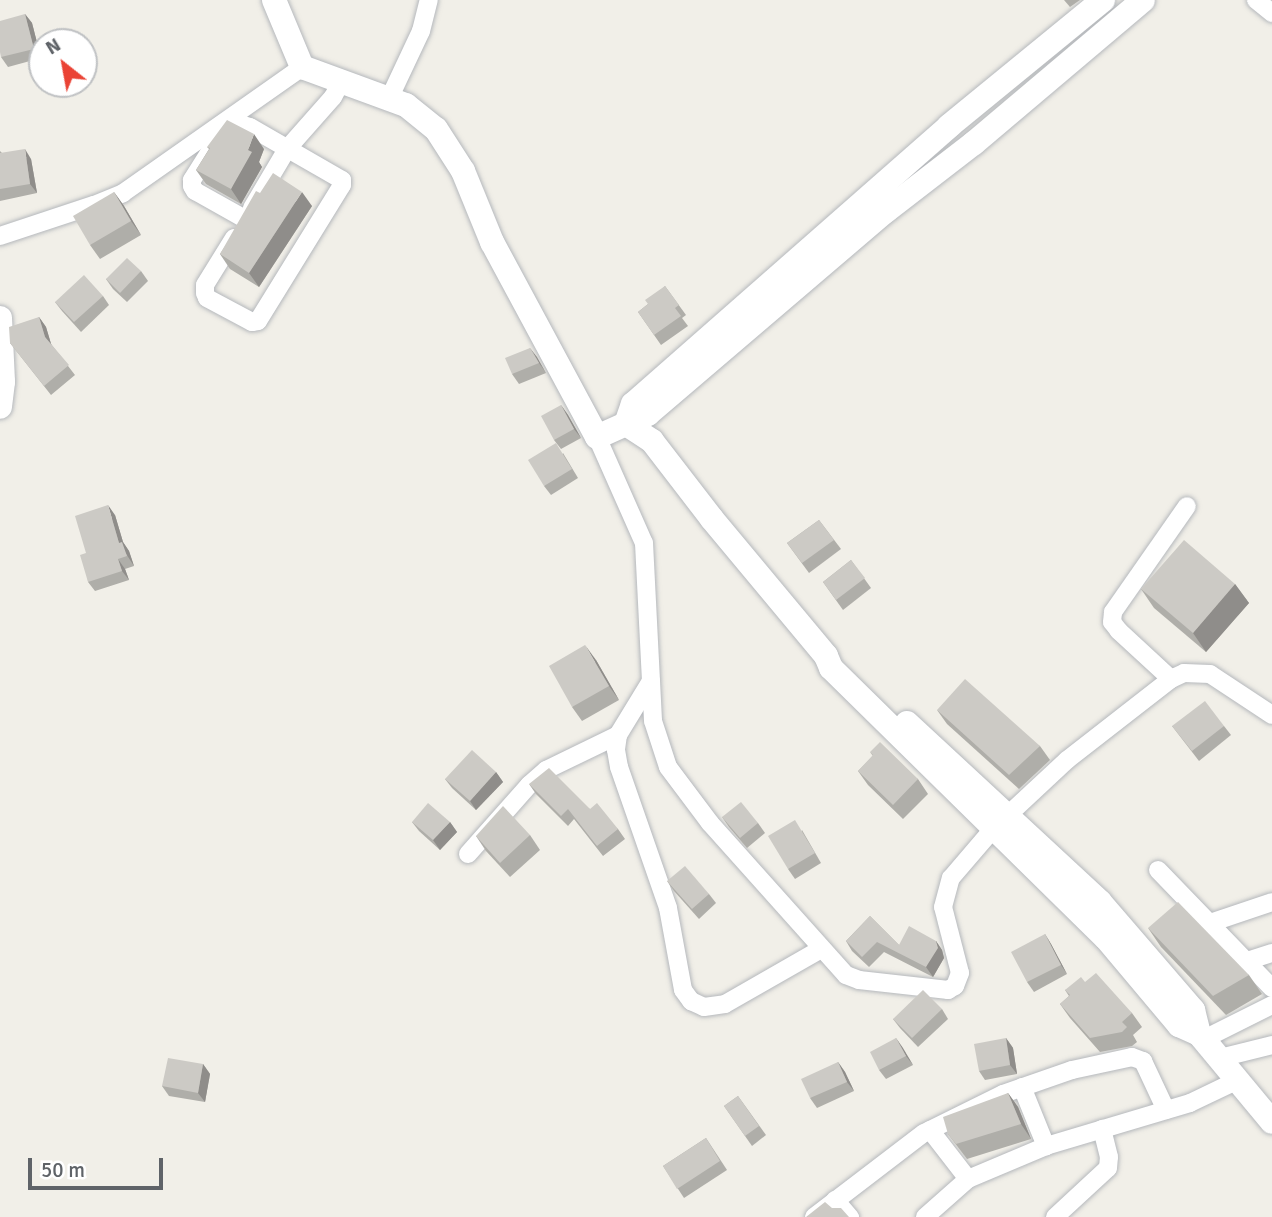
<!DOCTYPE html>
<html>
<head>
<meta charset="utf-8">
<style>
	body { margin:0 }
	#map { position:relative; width:1272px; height:1217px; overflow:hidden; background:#f1efe8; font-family:Signika,sans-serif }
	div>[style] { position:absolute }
	.roads { filter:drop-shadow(0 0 2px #b5b8bc) drop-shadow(0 0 2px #b5b8bc) }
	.street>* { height:18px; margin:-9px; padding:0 9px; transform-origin:9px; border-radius:9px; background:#fff }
	.secondary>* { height:24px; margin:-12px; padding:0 12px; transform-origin:12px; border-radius:12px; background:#fff }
	.wall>* { inset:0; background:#afaea9 }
	.shaded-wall>* { inset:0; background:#8f8d8a }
	.building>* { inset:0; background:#cccac5 }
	span { translate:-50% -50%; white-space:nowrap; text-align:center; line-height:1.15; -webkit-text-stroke:5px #fff; paint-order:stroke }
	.north { position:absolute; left:28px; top:28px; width:70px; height:70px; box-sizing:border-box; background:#fff; border:2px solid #bfc1c3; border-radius:50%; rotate:329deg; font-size:19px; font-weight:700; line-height:28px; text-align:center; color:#5f6368 }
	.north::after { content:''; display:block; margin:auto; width:24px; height:32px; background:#ea4335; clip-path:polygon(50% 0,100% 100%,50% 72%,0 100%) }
	.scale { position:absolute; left:28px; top:1158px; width:135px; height:32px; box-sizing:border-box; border:4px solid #5f6368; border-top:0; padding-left:9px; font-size:21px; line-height:24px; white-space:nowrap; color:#5f6368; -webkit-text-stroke:5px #fff; paint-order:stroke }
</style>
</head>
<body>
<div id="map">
	<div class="roads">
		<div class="street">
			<div style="left:1256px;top:0;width:21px;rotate:39deg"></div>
			<div style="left:389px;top:99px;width:75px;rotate:-64.8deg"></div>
			<div style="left:421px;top:31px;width:32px;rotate:-76deg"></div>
			<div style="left:252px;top:208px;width:69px;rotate:-59.3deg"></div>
			<div style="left:287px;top:149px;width:69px;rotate:-48.5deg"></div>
			<div style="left:333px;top:97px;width:19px;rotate:-62deg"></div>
			<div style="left:0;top:236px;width:99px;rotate:-18.3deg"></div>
			<div style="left:94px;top:205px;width:31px;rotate:-22deg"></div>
			<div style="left:123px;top:193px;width:219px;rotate:-35.1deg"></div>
			<div style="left:234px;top:238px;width:55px;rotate:121.7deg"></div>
			<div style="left:205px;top:285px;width:8px;rotate:90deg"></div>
			<div style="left:205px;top:293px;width:5px;rotate:68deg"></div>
			<div style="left:207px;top:298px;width:51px;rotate:28.1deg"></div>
			<div style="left:252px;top:322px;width:6px;rotate:-9deg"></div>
			<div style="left:258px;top:321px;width:160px;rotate:-58.3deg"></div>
			<div style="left:342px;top:185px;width:5px;rotate:-90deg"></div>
			<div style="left:342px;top:180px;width:106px;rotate:-150.1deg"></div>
			<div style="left:250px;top:127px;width:14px;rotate:-163deg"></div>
			<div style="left:237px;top:123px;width:11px;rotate:165deg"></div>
			<div style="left:226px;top:126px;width:64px;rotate:122.2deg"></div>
			<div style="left:192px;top:180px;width:6px;rotate:90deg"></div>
			<div style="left:192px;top:186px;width:6px;rotate:59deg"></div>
			<div style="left:195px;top:191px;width:57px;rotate:29.2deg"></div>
			<div style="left:597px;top:437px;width:116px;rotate:66.1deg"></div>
			<div style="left:644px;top:543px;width:178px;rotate:87.1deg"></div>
			<div style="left:653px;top:721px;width:48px;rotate:71.9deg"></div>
			<div style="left:668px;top:767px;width:70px;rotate:53.1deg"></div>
			<div style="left:710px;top:823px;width:204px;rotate:48.2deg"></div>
			<div style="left:846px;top:975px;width:14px;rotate:21deg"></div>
			<div style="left:859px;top:980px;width:90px;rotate:6.4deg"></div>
			<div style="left:948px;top:990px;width:8px;rotate:-30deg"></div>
			<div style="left:955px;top:986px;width:14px;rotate:-69deg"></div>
			<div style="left:960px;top:973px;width:68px;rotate:-104.4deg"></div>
			<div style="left:943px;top:907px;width:30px;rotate:-75deg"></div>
			<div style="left:951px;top:878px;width:65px;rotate:-49.4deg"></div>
			<div style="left:993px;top:829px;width:101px;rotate:-43deg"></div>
			<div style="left:1067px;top:760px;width:132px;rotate:-37.9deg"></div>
			<div style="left:1171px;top:679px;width:14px;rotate:-25deg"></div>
			<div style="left:1184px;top:673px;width:26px;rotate:2deg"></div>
			<div style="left:1210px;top:674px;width:74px;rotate:33.5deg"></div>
			<div style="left:1171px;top:679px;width:71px;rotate:-137.3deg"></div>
			<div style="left:1119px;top:631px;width:11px;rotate:-128deg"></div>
			<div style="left:1112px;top:622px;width:10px;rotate:-84deg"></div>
			<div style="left:1113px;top:612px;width:129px;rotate:-55.1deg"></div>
			<div style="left:651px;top:681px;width:63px;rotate:121.4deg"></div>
			<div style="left:618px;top:735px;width:15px;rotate:98deg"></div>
			<div style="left:616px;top:750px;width:17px;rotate:80deg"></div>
			<div style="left:619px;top:767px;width:149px;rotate:70.8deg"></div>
			<div style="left:668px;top:908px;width:83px;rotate:79.6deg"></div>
			<div style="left:683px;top:990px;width:14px;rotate:54deg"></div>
			<div style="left:691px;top:1001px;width:14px;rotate:25deg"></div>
			<div style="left:704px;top:1007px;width:21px;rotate:-8deg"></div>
			<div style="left:725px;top:1004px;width:111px;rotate:-29.8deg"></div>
			<div style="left:468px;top:854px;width:92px;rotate:-48.5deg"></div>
			<div style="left:529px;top:785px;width:23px;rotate:-41deg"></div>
			<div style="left:546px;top:770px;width:80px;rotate:-25.9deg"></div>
			<div style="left:1158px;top:870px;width:164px;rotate:46deg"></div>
			<div style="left:1210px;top:923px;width:65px;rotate:-18.7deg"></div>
			<div style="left:1247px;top:961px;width:26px;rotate:-18deg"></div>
			<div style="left:1204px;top:1039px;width:76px;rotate:-26.6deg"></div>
			<div style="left:1220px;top:1058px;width:54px;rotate:-14deg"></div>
			<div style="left:1022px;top:1087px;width:64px;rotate:67.9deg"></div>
			<div style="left:930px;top:1130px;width:62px;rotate:52.2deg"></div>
			<div style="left:835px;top:1200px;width:23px;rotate:49deg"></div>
			<div style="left:814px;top:1217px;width:138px;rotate:-37.4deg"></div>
			<div style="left:924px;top:1133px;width:88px;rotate:-26.3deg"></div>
			<div style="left:1003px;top:1094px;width:73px;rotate:-19.2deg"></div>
			<div style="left:1072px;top:1070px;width:61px;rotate:-12.2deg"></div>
			<div style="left:1132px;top:1057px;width:12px;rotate:20deg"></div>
			<div style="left:1143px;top:1061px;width:54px;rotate:64.9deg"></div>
			<div style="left:925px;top:1217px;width:57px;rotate:-41.5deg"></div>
			<div style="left:968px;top:1179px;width:85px;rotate:-22.9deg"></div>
			<div style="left:1046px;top:1146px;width:150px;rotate:-16.6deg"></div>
			<div style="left:1190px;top:1103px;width:53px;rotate:-25.6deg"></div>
			<div style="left:1055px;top:1217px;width:72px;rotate:-42.8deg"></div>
			<div style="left:1108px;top:1168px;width:11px;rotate:-85deg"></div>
			<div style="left:1109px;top:1157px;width:29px;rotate:-104deg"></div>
		</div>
		<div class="secondary">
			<div style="left:274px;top:0;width:73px;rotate:67.3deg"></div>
			<div style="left:302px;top:67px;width:111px;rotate:20.1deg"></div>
			<div style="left:406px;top:105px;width:38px;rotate:39deg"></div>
			<div style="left:436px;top:129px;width:50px;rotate:57.3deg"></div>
			<div style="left:463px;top:171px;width:77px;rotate:67.8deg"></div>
			<div style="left:492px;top:242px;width:221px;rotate:61.7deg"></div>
			<div style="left:597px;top:437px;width:56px;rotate:-24.3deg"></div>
			<div style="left:648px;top:414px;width:313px;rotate:-40.5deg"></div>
			<div style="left:886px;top:211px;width:111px;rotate:-37.7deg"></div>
			<div style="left:974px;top:143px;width:221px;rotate:-40.2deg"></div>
			<div style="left:0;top:318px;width:64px;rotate:87.3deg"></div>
			<div style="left:3px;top:382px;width:25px;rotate:97deg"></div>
			<div style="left:626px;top:424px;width:31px;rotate:33deg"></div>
			<div style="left:652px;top:441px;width:98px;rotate:52.4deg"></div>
			<div style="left:712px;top:519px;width:178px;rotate:50.2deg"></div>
			<div style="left:826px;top:656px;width:13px;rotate:67deg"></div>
			<div style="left:831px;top:668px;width:385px;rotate:44.5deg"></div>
			<div style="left:1106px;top:938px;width:114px;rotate:50deg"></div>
			<div style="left:1179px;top:1025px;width:22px;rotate:24deg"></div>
			<div style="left:1199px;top:1034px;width:114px;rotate:50.3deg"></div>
			<div style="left:626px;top:424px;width:21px;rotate:-71deg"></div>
			<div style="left:633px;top:404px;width:421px;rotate:-41.3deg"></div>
			<div style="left:949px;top:126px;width:199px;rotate:-39.3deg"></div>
			<div style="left:907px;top:723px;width:263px;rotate:42.8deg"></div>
			<div style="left:1100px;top:902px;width:143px;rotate:49.3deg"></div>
			<div style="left:1193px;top:1010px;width:25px;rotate:76deg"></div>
		</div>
	</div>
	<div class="wall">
		<div style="clip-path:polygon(1064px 0,1080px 0,1070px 7px)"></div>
		<div style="clip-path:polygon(25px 14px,32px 23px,41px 58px,8px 67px,1px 57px)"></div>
		<div style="clip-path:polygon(207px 147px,264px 149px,259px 162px,262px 167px,241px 204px,206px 184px,196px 170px,209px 149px)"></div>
		<div style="clip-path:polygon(0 151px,2px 153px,31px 159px,37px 193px,0 201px)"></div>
		<div style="clip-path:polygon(114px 192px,124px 206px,141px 235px,100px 259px,90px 245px)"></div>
		<div style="clip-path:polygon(260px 193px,312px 206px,259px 287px,230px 269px,220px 254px)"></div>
		<div style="clip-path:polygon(141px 271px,148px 281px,127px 302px,113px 289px,106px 279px)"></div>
		<div style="clip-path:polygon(665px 286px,686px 315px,682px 318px,688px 326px,661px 345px,638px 312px,648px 304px)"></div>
		<div style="clip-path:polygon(103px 296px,109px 305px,81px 332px,62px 311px,55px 302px)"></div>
		<div style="clip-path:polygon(39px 317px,46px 327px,51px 344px,75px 375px,51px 395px,10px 343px)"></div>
		<div style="clip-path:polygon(530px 348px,546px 373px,519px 384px,512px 374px)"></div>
		<div style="clip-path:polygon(561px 405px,568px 415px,581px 438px,561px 449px,554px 440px)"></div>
		<div style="clip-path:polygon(563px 453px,578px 478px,551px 495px,544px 486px)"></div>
		<div style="clip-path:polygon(115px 515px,123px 542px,129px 551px,134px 566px,125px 569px,129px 580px,95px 591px,88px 582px,86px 553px)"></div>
		<div style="clip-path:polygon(819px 520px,841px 549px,809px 573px,787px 543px)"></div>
		<div style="clip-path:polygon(851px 560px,871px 588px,843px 610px,823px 582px)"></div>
		<div style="clip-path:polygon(1235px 584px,1249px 603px,1206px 652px,1154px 608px,1141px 589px)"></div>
		<div style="clip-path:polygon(596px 660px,619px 700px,582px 721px,572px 707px)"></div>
		<div style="clip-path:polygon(937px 710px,1040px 746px,1050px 760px,1019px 789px,947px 724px)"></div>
		<div style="clip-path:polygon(1172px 726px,1224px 726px,1231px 735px,1199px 761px)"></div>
		<div style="clip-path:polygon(870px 752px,918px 779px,928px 794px,903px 819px,868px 785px,858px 771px,873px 756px)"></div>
		<div style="clip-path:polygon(496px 772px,503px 782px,476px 810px,452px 788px,445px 779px)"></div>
		<div style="clip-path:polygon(529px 784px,590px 809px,618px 829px,625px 839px,603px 856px,574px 819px,568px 826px,536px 794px)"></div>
		<div style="clip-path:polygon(722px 817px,758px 823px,765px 833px,747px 848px,729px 827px)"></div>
		<div style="clip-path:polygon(412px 822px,450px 822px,457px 832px,440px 850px,419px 831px)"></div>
		<div style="clip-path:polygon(802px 830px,821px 863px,795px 879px,788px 869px)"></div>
		<div style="clip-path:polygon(530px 835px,540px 850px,510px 877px,486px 851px,476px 836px)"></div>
		<div style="clip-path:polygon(667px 881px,709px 894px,716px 903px,699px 919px,674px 891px)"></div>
		<div style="clip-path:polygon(870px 916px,899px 945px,936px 941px,942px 950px,944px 958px,933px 977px,884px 952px,869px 967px,852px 951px,846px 941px)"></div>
		<div style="clip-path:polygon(1148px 928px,1249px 975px,1262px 994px,1226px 1015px,1161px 947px)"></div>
		<div style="clip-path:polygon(1045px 934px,1051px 944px,1067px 974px,1034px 992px,1027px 982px)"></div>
		<div style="clip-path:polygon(1085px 982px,1132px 1013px,1142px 1027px,1133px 1035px,1137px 1042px,1132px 1046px,1100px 1052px,1070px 1018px,1060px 1004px,1069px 996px,1065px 990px)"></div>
		<div style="clip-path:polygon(942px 1009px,948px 1019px,918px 1047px,900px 1028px,893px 1019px)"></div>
		<div style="clip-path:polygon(896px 1038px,913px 1065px,886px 1079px,879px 1070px)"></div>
		<div style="clip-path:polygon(1006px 1038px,1013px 1048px,1017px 1074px,985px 1080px,979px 1071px)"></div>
		<div style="clip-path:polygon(838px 1062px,845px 1072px,854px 1091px,817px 1108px,810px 1098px)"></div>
		<div style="clip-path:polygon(203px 1064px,210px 1074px,205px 1102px,169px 1096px,162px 1086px)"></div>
		<div style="clip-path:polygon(1008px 1093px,1018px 1107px,1031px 1139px,967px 1159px,948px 1134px)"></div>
		<div style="clip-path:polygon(738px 1096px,766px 1135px,752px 1146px,724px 1106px)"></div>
		<div style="clip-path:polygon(706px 1138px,727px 1170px,684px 1198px,663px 1166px)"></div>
	</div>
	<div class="shaded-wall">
		<div style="clip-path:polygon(25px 14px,32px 23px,41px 58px,34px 49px)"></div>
		<div style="clip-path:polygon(254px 134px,264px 149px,259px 162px,262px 167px,241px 204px,231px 189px,248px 150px)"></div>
		<div style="clip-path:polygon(25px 149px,31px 159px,37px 193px,30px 184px)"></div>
		<div style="clip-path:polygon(114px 192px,124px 206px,141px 235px,131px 221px)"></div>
		<div style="clip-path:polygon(302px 192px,312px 206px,259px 287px,249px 273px)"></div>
		<div style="clip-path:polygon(39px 317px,46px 327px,52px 347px,45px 337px)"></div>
		<div style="clip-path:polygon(530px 348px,537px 357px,546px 373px,539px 363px)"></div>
		<div style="clip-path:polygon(561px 405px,568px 415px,581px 438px,574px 429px)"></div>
		<div style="clip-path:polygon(108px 505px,115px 515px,123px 542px,129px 551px,134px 566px,119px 543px)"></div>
		<div style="clip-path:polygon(118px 559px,125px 569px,129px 580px,122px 571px)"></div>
		<div style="clip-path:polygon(1235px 584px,1249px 603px,1206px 652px,1193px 633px)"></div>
		<div style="clip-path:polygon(585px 645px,596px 660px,619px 700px,609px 686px)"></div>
		<div style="clip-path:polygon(496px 772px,503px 782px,476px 810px,470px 801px)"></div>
		<div style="clip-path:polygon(450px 822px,457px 832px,440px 850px,433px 840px)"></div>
		<div style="clip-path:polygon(1045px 934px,1051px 944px,1067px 974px,1061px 965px)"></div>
		<div style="clip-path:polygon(936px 941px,942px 950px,944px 958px,933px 977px,926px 967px)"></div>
		<div style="clip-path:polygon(896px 1038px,903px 1048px,913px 1065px,906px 1056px)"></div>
		<div style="clip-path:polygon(1006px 1038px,1013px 1048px,1017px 1074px,1010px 1065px)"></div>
		<div style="clip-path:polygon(838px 1062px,845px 1072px,854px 1091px,847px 1082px)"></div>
		<div style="clip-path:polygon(203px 1064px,210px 1074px,205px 1102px,198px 1093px)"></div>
		<div style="clip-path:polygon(1008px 1093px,1018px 1107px,1031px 1139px,1021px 1124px)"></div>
	</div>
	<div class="building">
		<div style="clip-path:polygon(25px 14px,34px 49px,1px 57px,0 52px,0 21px)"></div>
		<div style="clip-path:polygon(227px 120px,254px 134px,248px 150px,252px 152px,231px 189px,196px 170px,210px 148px,207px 147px)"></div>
		<div style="clip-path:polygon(25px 149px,30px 184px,0 189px,0 153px)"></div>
		<div style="clip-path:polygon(273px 173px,302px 192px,249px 273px,220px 254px,256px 191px,260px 193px)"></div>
		<div style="clip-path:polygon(114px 192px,131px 221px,90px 245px,73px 216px)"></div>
		<div style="clip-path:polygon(127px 258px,141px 271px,120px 293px,106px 279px)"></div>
		<div style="clip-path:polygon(84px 275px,103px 296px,74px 322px,55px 302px)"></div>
		<div style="clip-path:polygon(665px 286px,679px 305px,675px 308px,681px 316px,654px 335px,638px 312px,648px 304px,645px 300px)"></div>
		<div style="clip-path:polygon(39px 317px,45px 337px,69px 365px,44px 386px,10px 343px,9px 327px)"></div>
		<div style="clip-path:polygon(530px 348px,539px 363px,512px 374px,505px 358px)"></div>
		<div style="clip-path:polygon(561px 405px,574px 429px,554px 440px,541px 416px)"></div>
		<div style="clip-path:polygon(556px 443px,572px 469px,544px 486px,528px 460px)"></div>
		<div style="clip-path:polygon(108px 505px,119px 543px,122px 542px,127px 556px,118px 559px,122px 571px,88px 582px,80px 555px,86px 553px,75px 516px)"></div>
		<div style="clip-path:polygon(819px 520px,834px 540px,802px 563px,787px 543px)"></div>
		<div style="clip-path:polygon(1184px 540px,1235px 584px,1193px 633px,1141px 589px)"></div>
		<div style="clip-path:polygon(851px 560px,865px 578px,836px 600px,823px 582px)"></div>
		<div style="clip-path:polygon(585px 645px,609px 686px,572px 707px,549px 666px)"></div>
		<div style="clip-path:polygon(965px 679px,1040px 746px,1009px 775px,937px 710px)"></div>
		<div style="clip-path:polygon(1205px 701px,1224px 726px,1192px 751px,1172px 726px)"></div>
		<div style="clip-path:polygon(880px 742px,918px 779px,893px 805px,858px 771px,873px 755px,870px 752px)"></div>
		<div style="clip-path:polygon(472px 750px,496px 772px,470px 801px,445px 779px)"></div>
		<div style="clip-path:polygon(549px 768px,590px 809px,597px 803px,618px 829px,597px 846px,568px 809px,561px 816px,529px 784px)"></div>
		<div style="clip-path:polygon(741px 802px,758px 823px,740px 838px,722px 817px)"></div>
		<div style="clip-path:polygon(428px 803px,450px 822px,433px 840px,412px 822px)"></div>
		<div style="clip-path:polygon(503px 806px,530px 835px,500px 863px,476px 836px)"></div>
		<div style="clip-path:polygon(795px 820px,815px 853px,788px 869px,768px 836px)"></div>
		<div style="clip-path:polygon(685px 866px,709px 894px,692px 909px,667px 881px)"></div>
		<div style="clip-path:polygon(1178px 902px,1249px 975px,1213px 996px,1148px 928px)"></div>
		<div style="clip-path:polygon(870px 916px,899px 945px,909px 926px,936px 941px,938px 948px,926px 967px,877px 942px,862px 957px,846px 941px)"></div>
		<div style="clip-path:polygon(1045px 934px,1061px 965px,1027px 982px,1011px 952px)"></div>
		<div style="clip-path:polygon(1096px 973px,1132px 1013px,1122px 1022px,1127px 1027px,1122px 1032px,1090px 1038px,1060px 1004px,1070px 995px,1065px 990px,1081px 977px,1085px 982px)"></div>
		<div style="clip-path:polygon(923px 990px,942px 1009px,912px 1038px,893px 1019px)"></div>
		<div style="clip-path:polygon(896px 1038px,906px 1056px,879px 1070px,870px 1052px)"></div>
		<div style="clip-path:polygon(1006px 1038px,1010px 1065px,979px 1071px,974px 1044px)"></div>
		<div style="clip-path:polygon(168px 1058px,203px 1064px,198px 1093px,162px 1086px)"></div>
		<div style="clip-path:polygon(838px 1062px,847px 1082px,810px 1098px,801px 1079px)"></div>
		<div style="clip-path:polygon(1008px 1093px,1021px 1124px,956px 1144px,948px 1134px,943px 1117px)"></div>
		<div style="clip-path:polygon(738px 1096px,759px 1126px,745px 1136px,724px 1106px)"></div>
		<div style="clip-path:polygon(706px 1138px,720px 1161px,677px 1189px,663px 1166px)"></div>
		<div style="clip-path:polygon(825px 1202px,832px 1208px,841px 1208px,849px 1217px,806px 1217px)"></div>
	</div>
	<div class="north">N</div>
	<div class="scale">50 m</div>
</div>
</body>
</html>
